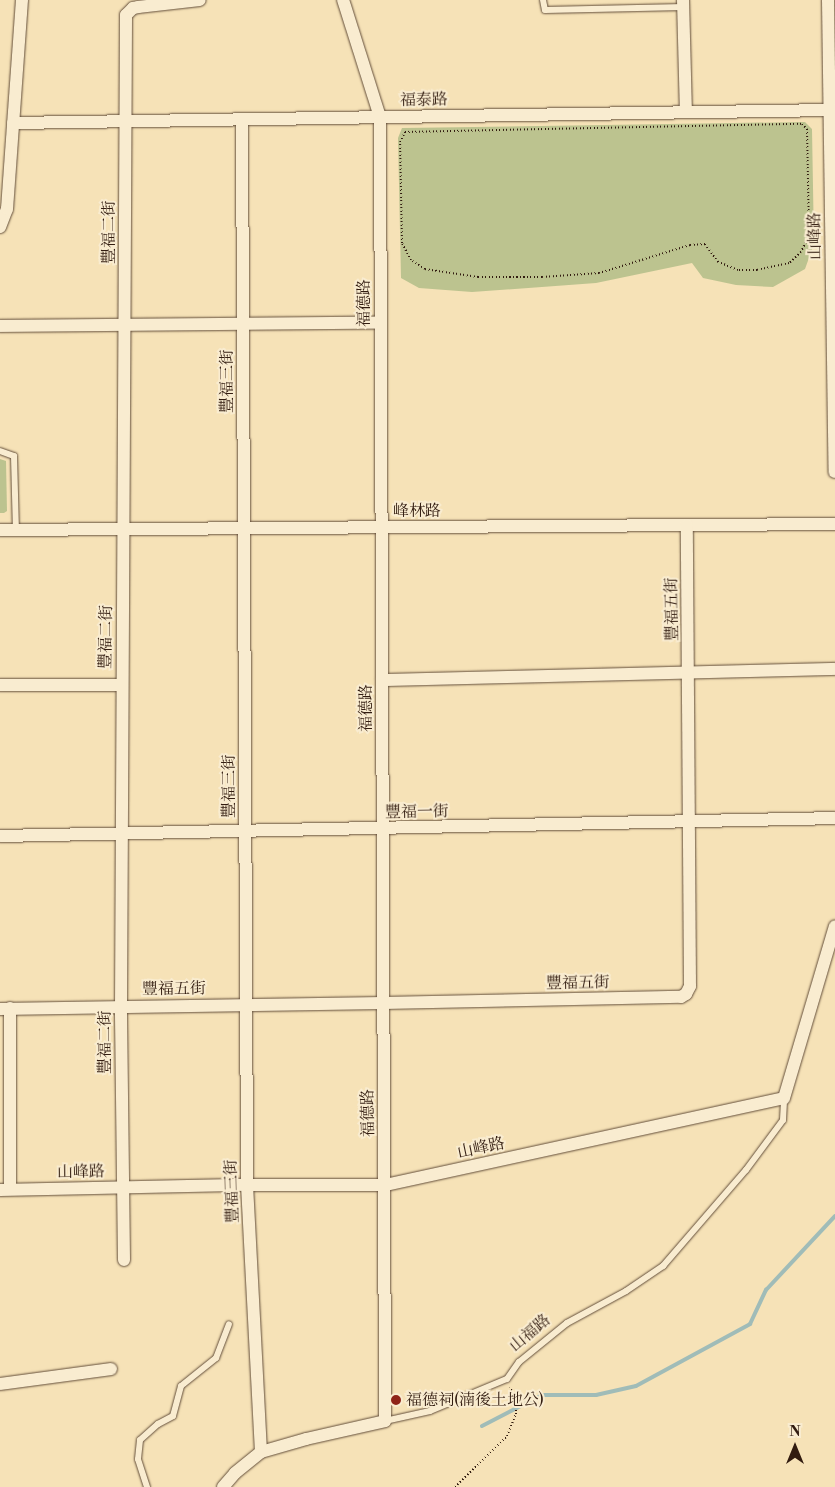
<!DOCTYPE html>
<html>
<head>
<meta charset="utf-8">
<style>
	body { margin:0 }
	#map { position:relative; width:835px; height:1487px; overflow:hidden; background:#f6e2b7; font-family:"Libre Bodoni","Noto Serif TC",serif }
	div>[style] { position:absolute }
	.green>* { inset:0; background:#bcc38f }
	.stream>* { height:4px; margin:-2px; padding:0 2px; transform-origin:2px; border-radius:2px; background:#a0bcb8 }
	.path>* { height:2px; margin-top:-1px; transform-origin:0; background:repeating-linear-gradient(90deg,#321c10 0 1px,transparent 0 3.5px) }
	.roads { filter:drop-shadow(0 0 1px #634e3a) drop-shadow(0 0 1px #634e3a) }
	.service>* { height:6px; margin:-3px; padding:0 3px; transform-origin:3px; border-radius:3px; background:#f9ecd0 }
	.minor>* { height:12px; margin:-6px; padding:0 6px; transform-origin:6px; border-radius:6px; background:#f9ecd0 }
	.dots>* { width:14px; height:14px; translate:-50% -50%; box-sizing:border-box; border:2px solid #f9ecd0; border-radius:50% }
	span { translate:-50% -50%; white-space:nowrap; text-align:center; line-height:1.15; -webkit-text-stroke:4px #f9ecd0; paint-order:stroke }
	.street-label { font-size:16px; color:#321c10 }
	.poi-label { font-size:16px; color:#321c10 }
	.left { translate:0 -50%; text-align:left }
	.north { position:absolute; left:770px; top:1422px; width:50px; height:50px; -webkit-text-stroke:4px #f9ecd0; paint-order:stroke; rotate:0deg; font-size:14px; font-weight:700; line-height:20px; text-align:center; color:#321c10 }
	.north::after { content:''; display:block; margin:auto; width:18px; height:22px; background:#321c10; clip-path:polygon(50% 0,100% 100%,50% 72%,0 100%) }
</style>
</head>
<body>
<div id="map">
	<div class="green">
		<div style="clip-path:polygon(805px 122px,812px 129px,814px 244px,805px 269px,773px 287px,736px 285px,703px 278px,692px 263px,596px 283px,472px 292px,419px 288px,401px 278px,398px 138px,402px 128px)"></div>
		<div style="clip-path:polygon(0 459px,6px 461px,7px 511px,4px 513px,0 513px)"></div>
	</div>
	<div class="stream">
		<div style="left:482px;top:1426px;width:68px;rotate:-27.3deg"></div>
		<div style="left:542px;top:1395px;width:54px"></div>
		<div style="left:596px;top:1395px;width:41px;rotate:-12.7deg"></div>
		<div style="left:636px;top:1386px;width:130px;rotate:-28.5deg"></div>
		<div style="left:750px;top:1324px;width:38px;rotate:-65deg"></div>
		<div style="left:766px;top:1290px;width:101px;rotate:-47deg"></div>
	</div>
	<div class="path">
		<div style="left:802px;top:124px;width:7px;rotate:45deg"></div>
		<div style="left:807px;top:129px;width:107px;rotate:88.9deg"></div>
		<div style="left:809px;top:236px;width:18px;rotate:117deg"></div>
		<div style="left:801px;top:252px;width:16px;rotate:137deg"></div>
		<div style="left:789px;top:263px;width:33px;rotate:168deg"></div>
		<div style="left:757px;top:270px;width:19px;rotate:180deg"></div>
		<div style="left:738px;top:270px;width:22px;rotate:-158deg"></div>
		<div style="left:718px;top:262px;width:22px;rotate:-126deg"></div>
		<div style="left:705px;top:244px;width:15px;rotate:176deg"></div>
		<div style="left:690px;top:245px;width:95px;rotate:162.9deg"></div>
		<div style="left:599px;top:273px;width:57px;rotate:176deg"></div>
		<div style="left:542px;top:277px;width:64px;rotate:180deg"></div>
		<div style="left:478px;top:277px;width:54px;rotate:-171.4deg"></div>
		<div style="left:425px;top:269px;width:17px;rotate:-147deg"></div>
		<div style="left:411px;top:260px;width:19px;rotate:-118deg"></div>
		<div style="left:402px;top:243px;width:101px;rotate:-91.1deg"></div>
		<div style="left:400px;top:142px;width:11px;rotate:-63deg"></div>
		<div style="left:405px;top:132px;width:397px;rotate:-1.2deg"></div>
		<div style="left:455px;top:1487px;width:73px;rotate:-44.4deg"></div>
		<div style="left:507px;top:1436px;width:24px;rotate:-68deg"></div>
		<div style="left:516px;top:1414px;width:14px;rotate:-90deg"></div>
		<div style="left:516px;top:1400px;width:14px;rotate:-115deg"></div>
	</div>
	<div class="roads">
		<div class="service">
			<div style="left:543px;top:0;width:10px;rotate:79deg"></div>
			<div style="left:545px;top:10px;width:139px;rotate:-1.2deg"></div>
			<div style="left:0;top:451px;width:15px;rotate:20deg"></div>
			<div style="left:14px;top:456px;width:74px;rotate:88.5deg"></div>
			<div style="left:385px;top:1421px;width:46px;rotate:-12.5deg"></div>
			<div style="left:430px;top:1411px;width:83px;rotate:-22.6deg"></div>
			<div style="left:507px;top:1379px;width:21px;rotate:-55deg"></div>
			<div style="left:519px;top:1362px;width:62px;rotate:-39.1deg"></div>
			<div style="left:567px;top:1323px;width:67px;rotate:-28.5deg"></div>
			<div style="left:626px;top:1291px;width:45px;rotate:-34deg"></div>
			<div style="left:663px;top:1266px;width:127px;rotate:-49.2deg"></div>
			<div style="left:746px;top:1170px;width:62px;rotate:-53.5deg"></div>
			<div style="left:783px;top:1120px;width:22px;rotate:-87deg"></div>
			<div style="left:147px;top:1487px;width:29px;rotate:-108deg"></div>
			<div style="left:138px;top:1459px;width:19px;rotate:-84deg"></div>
			<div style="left:140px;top:1440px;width:24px;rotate:-42deg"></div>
			<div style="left:158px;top:1424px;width:17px;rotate:-28deg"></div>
			<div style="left:173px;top:1416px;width:31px;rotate:-75deg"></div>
			<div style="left:181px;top:1386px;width:45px;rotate:-38.7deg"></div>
			<div style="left:216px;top:1358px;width:36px;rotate:-69deg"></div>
		</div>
		<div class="minor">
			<div style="left:683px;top:0;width:112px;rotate:88.5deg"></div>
			<div style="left:828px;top:0;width:472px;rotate:89.2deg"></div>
			<div style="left:242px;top:119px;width:1066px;rotate:89.73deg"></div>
			<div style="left:247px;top:1185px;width:267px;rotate:87deg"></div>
			<div style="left:13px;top:123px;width:822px;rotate:-0.91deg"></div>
			<div style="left:0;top:227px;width:19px;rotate:-69deg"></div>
			<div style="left:7px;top:209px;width:210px;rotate:-85.9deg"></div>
			<div style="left:0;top:326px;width:381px;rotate:-0.5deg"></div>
			<div style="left:0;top:530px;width:835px;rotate:-0.41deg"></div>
			<div style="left:382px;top:680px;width:453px;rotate:-1.4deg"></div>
			<div style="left:0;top:685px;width:122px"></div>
			<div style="left:0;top:836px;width:835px;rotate:-1.23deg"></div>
			<div style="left:0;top:1009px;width:383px;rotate:-0.9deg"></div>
			<div style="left:383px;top:1003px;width:298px;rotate:-1.2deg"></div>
			<div style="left:681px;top:997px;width:6px;rotate:-31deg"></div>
			<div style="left:686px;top:994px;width:9px;rotate:-63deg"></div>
			<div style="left:690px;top:986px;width:461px;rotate:-90.4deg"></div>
			<div style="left:10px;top:1189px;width:181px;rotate:-90deg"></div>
			<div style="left:0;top:1190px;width:247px;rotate:-1.2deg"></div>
			<div style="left:247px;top:1185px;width:138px"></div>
			<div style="left:385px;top:1185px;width:408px;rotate:-12.3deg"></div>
			<div style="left:784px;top:1098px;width:179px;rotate:-73.5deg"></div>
			<div style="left:124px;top:1260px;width:254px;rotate:-90.7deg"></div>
			<div style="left:121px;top:1006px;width:991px;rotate:-89.71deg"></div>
			<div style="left:126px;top:15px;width:10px;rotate:-45deg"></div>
			<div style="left:133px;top:8px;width:5px;rotate:-11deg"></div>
			<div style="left:138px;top:7px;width:62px;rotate:-6.4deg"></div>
			<div style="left:0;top:1384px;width:112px;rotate:-7.7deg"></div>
			<div style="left:223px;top:1487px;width:18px;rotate:-49deg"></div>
			<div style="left:235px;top:1473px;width:33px;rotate:-39deg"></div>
			<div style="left:261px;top:1452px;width:47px;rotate:-16.1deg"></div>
			<div style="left:306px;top:1439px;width:81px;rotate:-12.8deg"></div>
			<div style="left:385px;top:1421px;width:1304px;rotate:-90.22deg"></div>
			<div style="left:380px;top:117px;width:123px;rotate:-107.5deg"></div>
		</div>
	</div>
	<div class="dots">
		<div style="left:396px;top:1400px;background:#8f2418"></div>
	</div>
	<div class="street-label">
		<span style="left:424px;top:100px;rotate:-1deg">福泰路</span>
		<span style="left:109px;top:232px;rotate:-90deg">豐福二街</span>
		<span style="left:815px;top:236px;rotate:-91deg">山峰路</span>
		<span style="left:364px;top:303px;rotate:-90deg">福德路</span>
		<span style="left:227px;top:381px;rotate:-90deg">豐福三街</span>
		<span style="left:417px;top:511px">峰林路</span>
		<span style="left:672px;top:609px;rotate:-91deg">豐福五街</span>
		<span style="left:106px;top:637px;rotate:-89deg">豐福二街</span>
		<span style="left:366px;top:708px;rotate:-90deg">福德路</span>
		<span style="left:229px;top:786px;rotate:-90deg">豐福三街</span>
		<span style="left:417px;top:812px;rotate:-1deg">豐福一街</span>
		<span style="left:578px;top:983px;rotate:-1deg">豐福五街</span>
		<span style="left:174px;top:989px;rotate:-1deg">豐福五街</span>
		<span style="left:105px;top:1042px;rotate:-90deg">豐福二街</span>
		<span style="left:368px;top:1113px;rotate:-91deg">福德路</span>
		<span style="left:481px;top:1148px;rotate:-12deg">山峰路</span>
		<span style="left:81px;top:1172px;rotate:-1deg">山峰路</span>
		<span style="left:232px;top:1191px;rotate:-92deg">豐福三街</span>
		<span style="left:530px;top:1333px;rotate:-40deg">山福路</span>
	</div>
	<div class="poi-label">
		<span class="left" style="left:406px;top:1400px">福德祠(湳後土地公)</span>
	</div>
	<div class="north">N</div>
</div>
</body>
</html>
